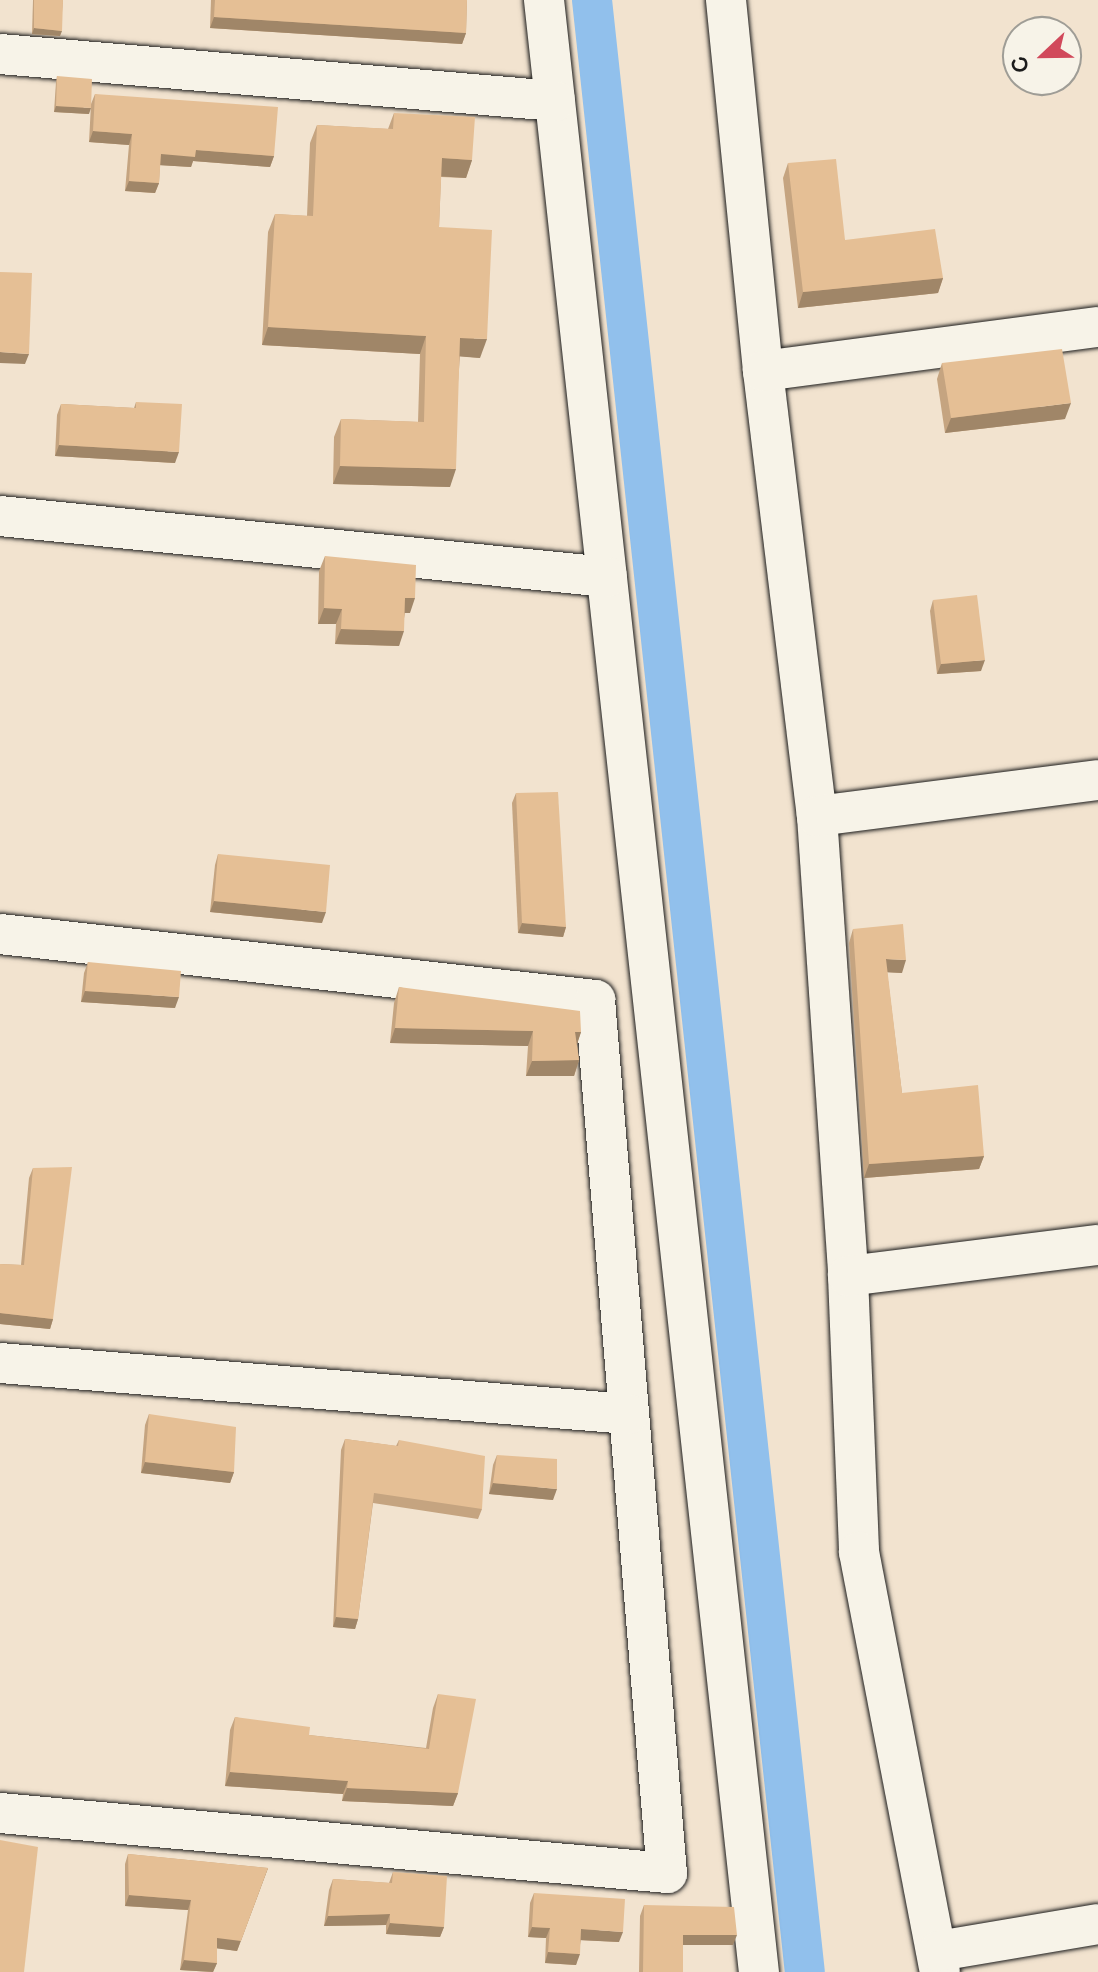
<!DOCTYPE html>
<html>
<head>
<meta charset="utf-8">
<style>
	body { margin:0 }
	#map { position:relative; width:1098px; height:1972px; overflow:hidden; background:#f2e3cf; font-family:"Balsamiq Sans",sans-serif }
	div>[style] { position:absolute }
	.canal>* { height:40px; margin:-20px; padding:0 20px; transform-origin:20px; border-radius:20px; background:#91c0ec }
	.roads { filter:drop-shadow(0 0 2px #1c1c1c) drop-shadow(0 0 2px #1c1c1c) }
	.minor>* { height:40px; margin:-20px; padding:0 20px; transform-origin:20px; border-radius:20px; background:#f7f3e8 }
	.wall>* { inset:0; background:#c5a480 }
	.shaded-wall>* { inset:0; background:#a08668 }
	.building>* { inset:0; background:#e5bf95 }
	span { translate:-50% -50%; white-space:nowrap; text-align:center; line-height:1.15; -webkit-text-stroke:6px #f7f3e8; paint-order:stroke }
	.north { position:absolute; left:1002px; top:16px; width:80px; height:80px; box-sizing:border-box; background:#f7f3e8; border:2px solid #9f9d96; border-radius:50%; rotate:248deg; font-size:22px; font-weight:700; line-height:32px; text-align:center; color:#1c1c1c }
	.north::after { content:''; display:block; margin:auto; width:28px; height:36px; background:#d1495b; clip-path:polygon(50% 0,100% 100%,50% 72%,0 100%) }
</style>
</head>
<body>
<div id="map">
	<div class="canal">
		<div style="left:592px;top:0;width:1983px;rotate:83.84deg"></div>
	</div>
	<div class="roads">
		<div class="minor">
			<div style="left:544px;top:0;width:1984px;rotate:83.78deg"></div>
			<div style="left:726px;top:0;width:373px;rotate:84.3deg"></div>
			<div style="left:763px;top:371px;width:448px;rotate:83.1deg"></div>
			<div style="left:817px;top:816px;width:461px;rotate:86.1deg"></div>
			<div style="left:848px;top:1276px;width:276px;rotate:87.7deg"></div>
			<div style="left:859px;top:1552px;width:428px;rotate:79.1deg"></div>
			<div style="left:0;top:54px;width:557px;rotate:4.84deg"></div>
			<div style="left:763px;top:371px;width:338px;rotate:-7.5deg"></div>
			<div style="left:0;top:516px;width:610px;rotate:5.74deg"></div>
			<div style="left:817px;top:816px;width:283px;rotate:-7.3deg"></div>
			<div style="left:0;top:934px;width:599px;rotate:6.33deg"></div>
			<div style="left:595px;top:1000px;width:876px;rotate:85.29deg"></div>
			<div style="left:667px;top:1873px;width:670px;rotate:-174.86deg"></div>
			<div style="left:848px;top:1276px;width:252px;rotate:-7.1deg"></div>
			<div style="left:0;top:1363px;width:630px;rotate:4.64deg"></div>
			<div style="left:939px;top:1951px;width:161px;rotate:-9.6deg"></div>
		</div>
	</div>
	<div class="wall">
		<div style="clip-path:polygon(33px 0,63px 0,60px 36px,32px 34px)"></div>
		<div style="clip-path:polygon(211px 0,467px 0,466px 33px,462px 44px,210px 28px)"></div>
		<div style="clip-path:polygon(57px 76px,89px 114px,54px 112px,56px 82px)"></div>
		<div style="clip-path:polygon(95px 94px,274px 156px,270px 167px,193px 161px,191px 167px,160px 165px,159px 183px,155px 193px,125px 191px,129px 145px,89px 142px,91px 104px)"></div>
		<div style="clip-path:polygon(394px 113px,472px 160px,466px 178px,441px 177px,439px 227px,480px 358px,460px 356px,450px 487px,333px 484px,334px 437px,341px 419px,418px 422px,420px 354px,262px 345px,268px 232px,275px 214px,307px 216px,310px 143px,317px 125px,388px 129px)"></div>
		<div style="clip-path:polygon(788px 163px,845px 240px,943px 278px,938px 293px,798px 308px,783px 178px)"></div>
		<div style="clip-path:polygon(942px 363px,1065px 419px,945px 433px,937px 379px)"></div>
		<div style="clip-path:polygon(136px 402px,175px 463px,55px 456px,57px 415px,61px 404px,134px 408px)"></div>
		<div style="clip-path:polygon(325px 556px,410px 613px,405px 613px,399px 646px,335px 644px,336px 624px,318px 624px,319px 571px)"></div>
		<div style="clip-path:polygon(933px 600px,981px 671px,937px 674px,930px 611px)"></div>
		<div style="clip-path:polygon(516px 793px,566px 927px,563px 937px,518px 933px,512px 803px)"></div>
		<div style="clip-path:polygon(218px 854px,322px 923px,210px 912px,215px 865px)"></div>
		<div style="clip-path:polygon(853px 929px,902px 973px,887px 972px,902px 1093px,984px 1156px,979px 1169px,864px 1178px,849px 943px)"></div>
		<div style="clip-path:polygon(88px 962px,175px 1008px,81px 1002px,84px 973px)"></div>
		<div style="clip-path:polygon(399px 987px,581px 1032px,577px 1044px,579px 1060px,574px 1076px,526px 1076px,528px 1046px,390px 1043px,394px 1003px)"></div>
		<div style="clip-path:polygon(33px 1168px,53px 1319px,50px 1329px,0 1324px,0 1264px,21px 1265px,29px 1178px)"></div>
		<div style="clip-path:polygon(149px 1414px,234px 1472px,230px 1483px,141px 1473px,145px 1425px)"></div>
		<div style="clip-path:polygon(345px 1439px,396px 1446px,399px 1440px,482px 1509px,478px 1519px,373px 1503px,358px 1619px,355px 1629px,333px 1627px,341px 1450px)"></div>
		<div style="clip-path:polygon(497px 1455px,553px 1500px,489px 1494px,493px 1465px)"></div>
		<div style="clip-path:polygon(438px 1694px,458px 1793px,453px 1806px,342px 1801px,343px 1794px,225px 1786px,230px 1730px,235px 1717px,309px 1735px,426px 1748px,433px 1708px)"></div>
		<div style="clip-path:polygon(128px 1854px,268px 1868px,237px 1951px,217px 1948px,217px 1963px,213px 1972px,180px 1970px,188px 1910px,125px 1906px,125px 1864px)"></div>
		<div style="clip-path:polygon(393px 1872px,444px 1927px,440px 1937px,386px 1934px,386px 1925px,324px 1926px,329px 1890px,333px 1879px,389px 1883px)"></div>
		<div style="clip-path:polygon(534px 1893px,619px 1942px,581px 1940px,576px 1965px,545px 1963px,546px 1938px,528px 1937px,530px 1903px)"></div>
		<div style="clip-path:polygon(644px 1905px,733px 1945px,683px 1945px,683px 1972px,639px 1972px,640px 1916px)"></div>
	</div>
	<div class="shaded-wall">
		<div style="clip-path:polygon(214px 17px,466px 33px,462px 44px,210px 28px)"></div>
		<div style="clip-path:polygon(34px 28px,62px 31px,60px 36px,32px 34px)"></div>
		<div style="clip-path:polygon(56px 106px,91px 108px,89px 114px,54px 112px)"></div>
		<div style="clip-path:polygon(93px 131px,132px 134px,129px 145px,89px 142px)"></div>
		<div style="clip-path:polygon(196px 150px,274px 156px,270px 167px,193px 161px,191px 167px,157px 165px,161px 154px)"></div>
		<div style="clip-path:polygon(442px 158px,472px 160px,466px 178px,435px 176px)"></div>
		<div style="clip-path:polygon(129px 181px,159px 183px,155px 193px,125px 191px)"></div>
		<div style="clip-path:polygon(943px 278px,938px 293px,798px 308px,803px 292px)"></div>
		<div style="clip-path:polygon(268px 327px,426px 336px,420px 354px,262px 345px)"></div>
		<div style="clip-path:polygon(460px 338px,487px 339px,480px 358px,454px 356px)"></div>
		<div style="clip-path:polygon(0 352px,29px 354px,25px 364px,0 363px)"></div>
		<div style="clip-path:polygon(1071px 403px,1065px 419px,945px 433px,951px 418px)"></div>
		<div style="clip-path:polygon(59px 445px,179px 452px,175px 463px,55px 456px)"></div>
		<div style="clip-path:polygon(340px 466px,456px 469px,450px 487px,333px 484px)"></div>
		<div style="clip-path:polygon(405px 598px,415px 598px,410px 613px,399px 613px)"></div>
		<div style="clip-path:polygon(324px 608px,342px 609px,336px 624px,318px 624px)"></div>
		<div style="clip-path:polygon(341px 629px,404px 631px,399px 646px,335px 644px)"></div>
		<div style="clip-path:polygon(985px 660px,981px 671px,937px 674px,941px 664px)"></div>
		<div style="clip-path:polygon(214px 901px,326px 912px,322px 923px,210px 912px)"></div>
		<div style="clip-path:polygon(522px 923px,566px 927px,563px 937px,518px 933px)"></div>
		<div style="clip-path:polygon(886px 959px,906px 960px,902px 973px,881px 972px)"></div>
		<div style="clip-path:polygon(85px 991px,179px 997px,175px 1008px,81px 1002px)"></div>
		<div style="clip-path:polygon(395px 1028px,533px 1031px,528px 1046px,390px 1043px)"></div>
		<div style="clip-path:polygon(575px 1032px,581px 1032px,576px 1047px)"></div>
		<div style="clip-path:polygon(579px 1060px,574px 1076px,526px 1076px,532px 1061px)"></div>
		<div style="clip-path:polygon(984px 1156px,979px 1169px,864px 1178px,869px 1164px)"></div>
		<div style="clip-path:polygon(0 1313px,53px 1319px,50px 1329px,0 1324px)"></div>
		<div style="clip-path:polygon(145px 1462px,234px 1472px,230px 1483px,141px 1473px)"></div>
		<div style="clip-path:polygon(493px 1483px,557px 1489px,553px 1500px,489px 1494px)"></div>
		<div style="clip-path:polygon(336px 1617px,358px 1619px,355px 1629px,333px 1627px)"></div>
		<div style="clip-path:polygon(230px 1772px,348px 1781px,343px 1794px,225px 1786px)"></div>
		<div style="clip-path:polygon(347px 1788px,458px 1793px,453px 1806px,342px 1801px)"></div>
		<div style="clip-path:polygon(268px 1868px,237px 1951px,214px 1948px,217px 1938px)"></div>
		<div style="clip-path:polygon(129px 1895px,191px 1900px,188px 1910px,125px 1906px)"></div>
		<div style="clip-path:polygon(390px 1914px,386px 1925px,324px 1926px,328px 1916px)"></div>
		<div style="clip-path:polygon(390px 1923px,444px 1927px,440px 1937px,386px 1934px)"></div>
		<div style="clip-path:polygon(532px 1927px,550px 1928px,546px 1938px,528px 1937px)"></div>
		<div style="clip-path:polygon(581px 1929px,623px 1932px,619px 1942px,577px 1940px)"></div>
		<div style="clip-path:polygon(683px 1935px,737px 1935px,733px 1945px,679px 1945px)"></div>
		<div style="clip-path:polygon(548px 1952px,580px 1954px,576px 1965px,545px 1963px)"></div>
		<div style="clip-path:polygon(184px 1960px,217px 1963px,213px 1972px,180px 1970px)"></div>
	</div>
	<div class="building">
		<div style="clip-path:polygon(34px 0,63px 0,62px 31px,34px 28px)"></div>
		<div style="clip-path:polygon(215px 0,467px 0,466px 33px,214px 17px)"></div>
		<div style="clip-path:polygon(57px 76px,92px 79px,91px 108px,56px 106px)"></div>
		<div style="clip-path:polygon(95px 94px,278px 107px,274px 156px,196px 150px,195px 157px,161px 154px,159px 183px,129px 181px,132px 134px,93px 131px)"></div>
		<div style="clip-path:polygon(394px 113px,475px 117px,472px 160px,442px 158px,439px 227px,492px 230px,487px 339px,460px 338px,456px 469px,340px 466px,341px 419px,424px 422px,426px 336px,268px 327px,275px 214px,313px 216px,317px 125px,393px 129px)"></div>
		<div style="clip-path:polygon(836px 159px,845px 240px,935px 229px,943px 278px,803px 292px,788px 163px)"></div>
		<div style="clip-path:polygon(0 272px,32px 273px,29px 354px,0 352px)"></div>
		<div style="clip-path:polygon(1062px 349px,1071px 403px,951px 418px,942px 363px)"></div>
		<div style="clip-path:polygon(136px 402px,182px 404px,179px 452px,59px 445px,61px 404px,136px 408px)"></div>
		<div style="clip-path:polygon(325px 556px,416px 565px,415px 598px,405px 598px,404px 631px,341px 629px,342px 609px,324px 608px)"></div>
		<div style="clip-path:polygon(977px 595px,985px 660px,941px 664px,933px 600px)"></div>
		<div style="clip-path:polygon(558px 792px,566px 927px,522px 923px,516px 793px)"></div>
		<div style="clip-path:polygon(218px 854px,330px 865px,326px 912px,214px 901px)"></div>
		<div style="clip-path:polygon(903px 924px,906px 960px,886px 959px,902px 1093px,978px 1085px,984px 1156px,869px 1164px,853px 929px)"></div>
		<div style="clip-path:polygon(88px 962px,181px 971px,179px 997px,85px 991px)"></div>
		<div style="clip-path:polygon(399px 987px,580px 1011px,581px 1032px,575px 1032px,579px 1060px,532px 1061px,533px 1031px,395px 1028px)"></div>
		<div style="clip-path:polygon(72px 1167px,53px 1319px,0 1313px,0 1264px,24px 1265px,33px 1168px)"></div>
		<div style="clip-path:polygon(149px 1414px,236px 1427px,234px 1472px,145px 1462px)"></div>
		<div style="clip-path:polygon(345px 1439px,398px 1446px,399px 1440px,485px 1456px,482px 1509px,374px 1493px,358px 1619px,336px 1617px)"></div>
		<div style="clip-path:polygon(497px 1455px,557px 1459px,557px 1489px,493px 1483px)"></div>
		<div style="clip-path:polygon(438px 1694px,476px 1699px,458px 1793px,347px 1788px,348px 1781px,230px 1772px,235px 1717px,310px 1727px,309px 1735px,429px 1749px)"></div>
		<div style="clip-path:polygon(0 1840px,38px 1847px,24px 1972px,0 1972px)"></div>
		<div style="clip-path:polygon(128px 1854px,268px 1868px,241px 1941px,217px 1938px,217px 1963px,184px 1960px,191px 1900px,129px 1895px)"></div>
		<div style="clip-path:polygon(393px 1872px,447px 1876px,444px 1927px,390px 1923px,390px 1914px,328px 1916px,333px 1879px,392px 1883px)"></div>
		<div style="clip-path:polygon(534px 1893px,625px 1899px,623px 1932px,581px 1929px,580px 1954px,548px 1952px,550px 1928px,532px 1927px)"></div>
		<div style="clip-path:polygon(644px 1905px,734px 1907px,737px 1935px,683px 1935px,683px 1972px,643px 1972px)"></div>
	</div>
	<div class="north">С</div>
</div>
</body>
</html>
